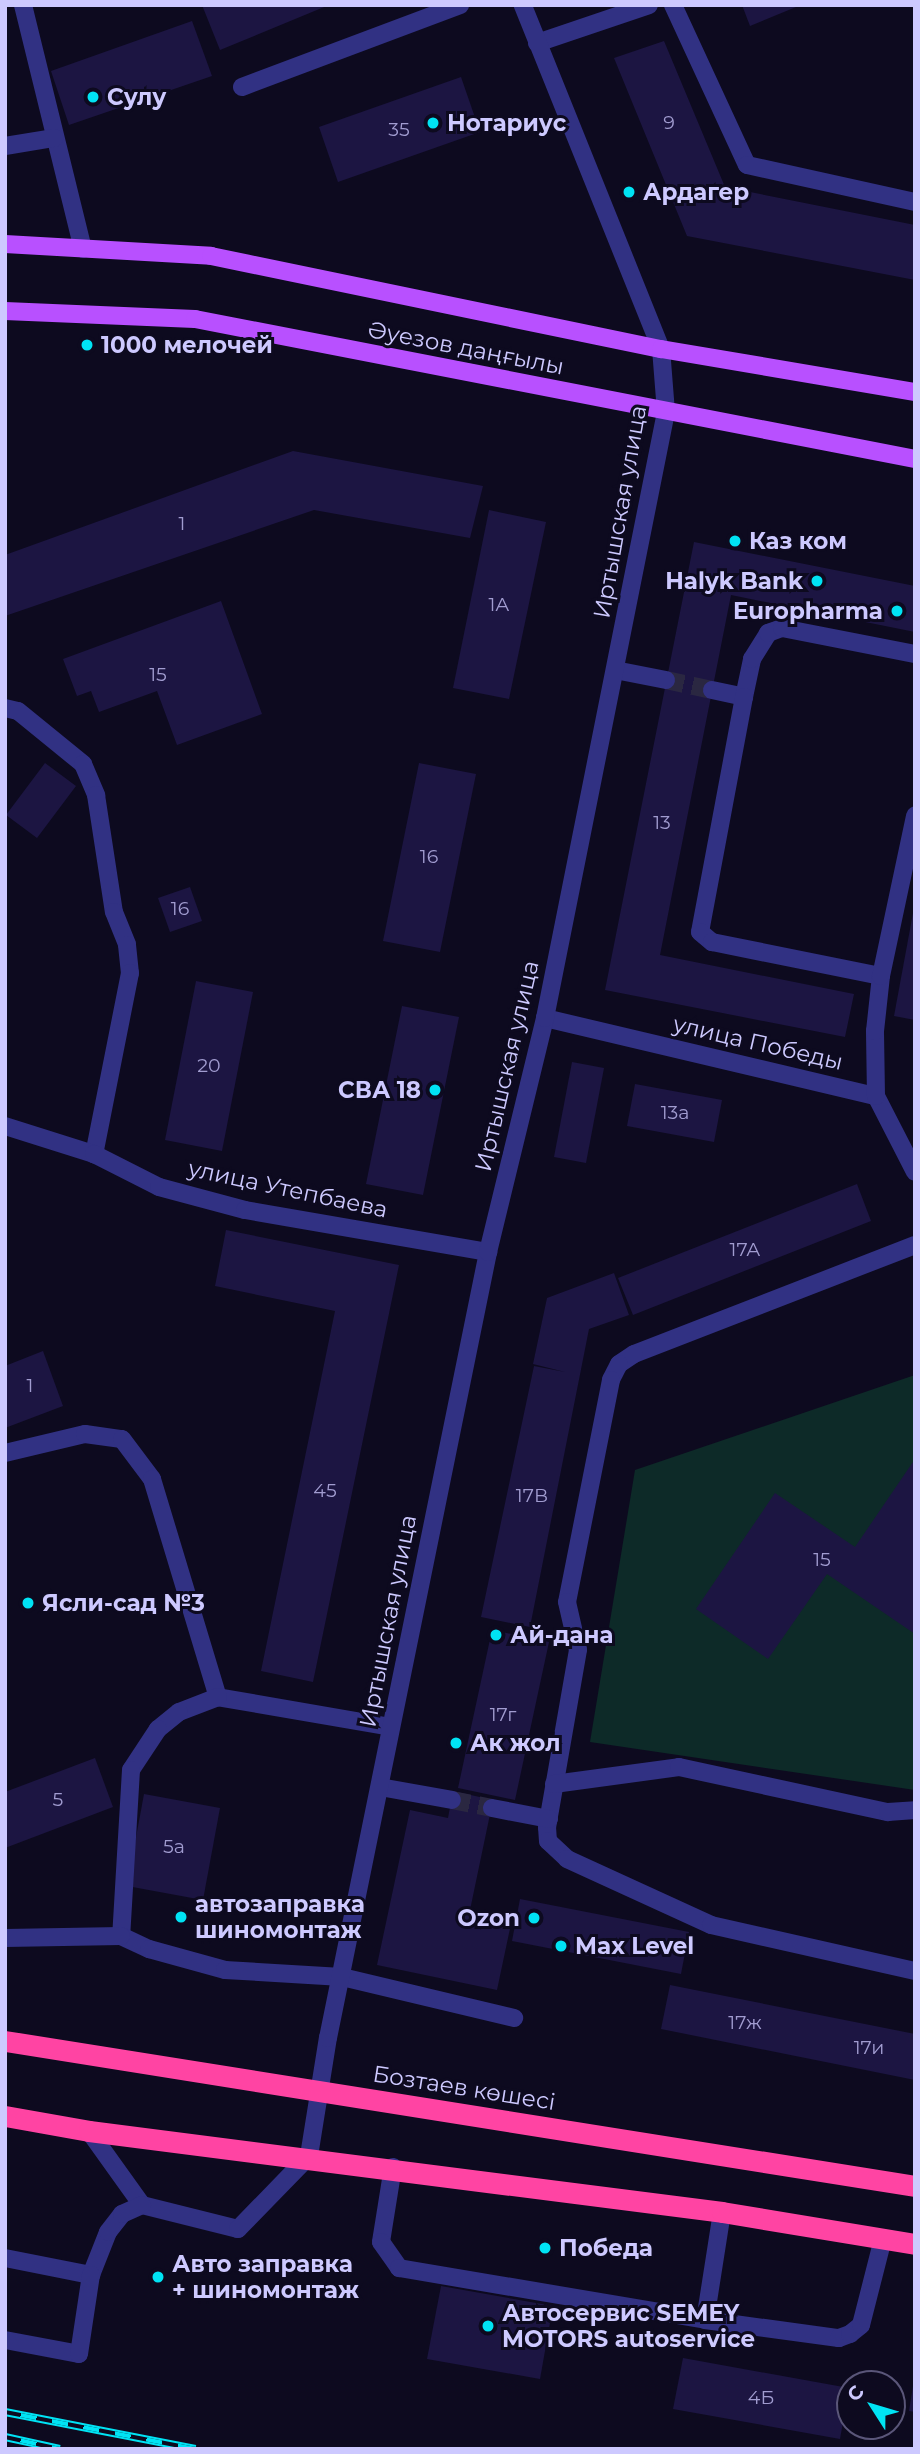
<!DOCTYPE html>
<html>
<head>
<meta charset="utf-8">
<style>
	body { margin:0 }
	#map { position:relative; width:920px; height:2454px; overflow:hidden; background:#0d0a1f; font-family:Montserrat,sans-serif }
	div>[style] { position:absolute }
	.green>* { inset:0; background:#0d2a28 }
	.building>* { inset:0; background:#1c1542 }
	.minor-tunnel>* { height:18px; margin-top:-9px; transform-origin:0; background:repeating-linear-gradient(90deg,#2a2741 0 18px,transparent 0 27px) }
	.minor>* { height:18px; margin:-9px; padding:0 9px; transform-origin:9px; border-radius:9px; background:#313183 }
	.major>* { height:18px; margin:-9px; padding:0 9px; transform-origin:9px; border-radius:9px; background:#b850ff }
	.highway>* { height:21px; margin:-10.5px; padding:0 10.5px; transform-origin:10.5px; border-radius:10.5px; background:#ff44a3 }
	.rail>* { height:8px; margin-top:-4px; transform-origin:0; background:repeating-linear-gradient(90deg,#0d0a1f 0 16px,#00e3f4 0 32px); box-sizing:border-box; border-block:2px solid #00e3f4 }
	.dots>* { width:19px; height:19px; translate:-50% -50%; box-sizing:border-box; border:4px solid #0d0a1f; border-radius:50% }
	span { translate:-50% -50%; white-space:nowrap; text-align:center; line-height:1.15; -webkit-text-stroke:6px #0d0a1f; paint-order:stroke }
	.number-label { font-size:19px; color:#a19cd0 }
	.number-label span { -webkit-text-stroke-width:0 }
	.poi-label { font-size:23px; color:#cdc9ff; font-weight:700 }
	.left { translate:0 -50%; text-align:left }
	.right { translate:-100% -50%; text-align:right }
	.street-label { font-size:23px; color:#cdc9ff }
	.frame { position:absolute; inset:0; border:7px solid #cdc9ff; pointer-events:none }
	.north { position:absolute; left:836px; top:2370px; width:70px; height:70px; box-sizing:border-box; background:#0d0a1f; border:2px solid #5a5679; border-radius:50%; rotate:307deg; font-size:19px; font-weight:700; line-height:28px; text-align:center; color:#cdc9ff }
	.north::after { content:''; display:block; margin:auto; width:24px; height:32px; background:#00e3f4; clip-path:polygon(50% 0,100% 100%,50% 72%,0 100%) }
</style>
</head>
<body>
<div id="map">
	<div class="green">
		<div style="clip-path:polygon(915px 1375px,915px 1790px,590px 1742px,635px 1470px)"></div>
	</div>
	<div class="building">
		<div style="clip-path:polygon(202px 5px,329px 5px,220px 50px)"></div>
		<div style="clip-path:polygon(742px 5px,795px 5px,796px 7px,750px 26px)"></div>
		<div style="clip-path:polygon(192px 21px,212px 76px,69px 125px,51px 71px)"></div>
		<div style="clip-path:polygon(664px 41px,725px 187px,915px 225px,915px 280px,687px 236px,614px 58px)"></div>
		<div style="clip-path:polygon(461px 77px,480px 132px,338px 182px,319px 127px)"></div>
		<div style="clip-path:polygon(293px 451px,483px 486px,470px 538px,314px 510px,5px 616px,5px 555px)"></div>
		<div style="clip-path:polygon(489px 510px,546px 522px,509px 699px,453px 688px)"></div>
		<div style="clip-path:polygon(694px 542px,915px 586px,915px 632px,731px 595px,660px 955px,854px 994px,845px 1037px,605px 990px)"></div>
		<div style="clip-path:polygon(221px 601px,262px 714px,177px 745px,157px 691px,99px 712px,91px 691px,77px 696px,63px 659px)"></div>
		<div style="clip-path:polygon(45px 763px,76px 786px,37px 838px,6px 815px)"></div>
		<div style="clip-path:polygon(419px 763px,476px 774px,440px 952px,383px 941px)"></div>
		<div style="clip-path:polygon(190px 887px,202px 921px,170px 932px,158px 898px)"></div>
		<div style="clip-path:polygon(913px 913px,915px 913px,915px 1020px,894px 1016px)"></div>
		<div style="clip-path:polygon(196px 981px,253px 992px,222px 1151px,165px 1140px)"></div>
		<div style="clip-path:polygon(402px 1006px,459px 1017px,423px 1195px,366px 1184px)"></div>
		<div style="clip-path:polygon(572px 1062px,604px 1068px,586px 1163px,554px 1157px)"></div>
		<div style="clip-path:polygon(635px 1084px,722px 1100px,714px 1142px,627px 1126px)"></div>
		<div style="clip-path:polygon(857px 1184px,871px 1221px,633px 1315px,618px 1278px)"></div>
		<div style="clip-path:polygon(226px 1230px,399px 1265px,313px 1682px,261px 1671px,335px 1311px,215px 1286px)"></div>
		<div style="clip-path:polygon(614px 1273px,629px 1315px,589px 1329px,530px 1627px,481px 1617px,534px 1366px,565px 1372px,533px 1364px,547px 1298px)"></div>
		<div style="clip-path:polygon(43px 1351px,63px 1406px,5px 1428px,5px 1366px)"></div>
		<div style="clip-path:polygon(915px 1459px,915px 1634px,827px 1574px,768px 1659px,696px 1609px,775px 1493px,855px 1547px)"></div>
		<div style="clip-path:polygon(492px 1630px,549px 1642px,515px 1800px,458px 1788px)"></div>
		<div style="clip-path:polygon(95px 1758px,113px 1807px,5px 1848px,5px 1792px)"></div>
		<div style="clip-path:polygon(453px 1791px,493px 1800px,470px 1910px,512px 1919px,497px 1990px,377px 1965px,410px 1810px,448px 1818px)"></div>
		<div style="clip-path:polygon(144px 1794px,220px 1808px,203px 1900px,127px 1886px)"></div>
		<div style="clip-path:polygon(520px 1899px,689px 1932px,681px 1974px,512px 1941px)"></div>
		<div style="clip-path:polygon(670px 1985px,915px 2034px,915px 2080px,661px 2029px)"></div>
		<div style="clip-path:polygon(441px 2286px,553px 2306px,540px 2379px,427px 2359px)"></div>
		<div style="clip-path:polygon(683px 2358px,849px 2388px,840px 2439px,673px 2409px)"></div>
		<div style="clip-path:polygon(913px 2386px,915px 2386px,915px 2412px,909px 2411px)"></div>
	</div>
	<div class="minor-tunnel">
		<div style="left:666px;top:680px;width:47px;rotate:12.3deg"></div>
		<div style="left:452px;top:1800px;width:41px;rotate:11.3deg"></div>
	</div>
	<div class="minor">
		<div style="left:23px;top:5px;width:251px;rotate:76.2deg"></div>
		<div style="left:673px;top:5px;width:176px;rotate:65.2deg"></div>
		<div style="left:747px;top:165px;width:172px;rotate:12.4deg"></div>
		<div style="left:537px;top:43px;width:118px;rotate:-18.7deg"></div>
		<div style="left:242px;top:87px;width:233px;rotate:-20.6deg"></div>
		<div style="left:5px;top:146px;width:50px;rotate:-9.3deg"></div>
		<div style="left:615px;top:670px;width:52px;rotate:11.1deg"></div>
		<div style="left:712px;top:690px;width:33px;rotate:12deg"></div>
		<div style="left:744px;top:697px;width:39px;rotate:-78deg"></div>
		<div style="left:752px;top:659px;width:31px;rotate:-58deg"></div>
		<div style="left:768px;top:633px;width:15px;rotate:-20deg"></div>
		<div style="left:782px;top:628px;width:136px;rotate:11.1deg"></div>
		<div style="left:744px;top:697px;width:239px;rotate:100.6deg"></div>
		<div style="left:700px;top:932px;width:16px;rotate:40deg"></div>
		<div style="left:712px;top:942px;width:172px;rotate:11.4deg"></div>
		<div style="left:5px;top:708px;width:13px;rotate:13deg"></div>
		<div style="left:18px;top:711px;width:84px;rotate:39.2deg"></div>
		<div style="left:83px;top:764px;width:34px;rotate:67deg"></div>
		<div style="left:96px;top:795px;width:118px;rotate:81.3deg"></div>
		<div style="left:114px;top:912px;width:35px;rotate:68deg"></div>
		<div style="left:127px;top:945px;width:28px;rotate:84deg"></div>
		<div style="left:130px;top:973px;width:185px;rotate:101.2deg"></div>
		<div style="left:545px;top:1018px;width:340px;rotate:13.3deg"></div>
		<div style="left:876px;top:1096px;width:85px;rotate:62.8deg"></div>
		<div style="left:876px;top:1096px;width:65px;rotate:-90.9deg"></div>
		<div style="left:875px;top:1031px;width:55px;rotate:-83.8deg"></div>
		<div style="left:881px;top:976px;width:164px;rotate:-78deg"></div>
		<div style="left:5px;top:1126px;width:93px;rotate:17.5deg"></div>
		<div style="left:94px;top:1154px;width:73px;rotate:26.9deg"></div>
		<div style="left:159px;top:1187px;width:89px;rotate:15deg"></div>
		<div style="left:245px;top:1210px;width:247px;rotate:9.8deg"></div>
		<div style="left:915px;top:1245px;width:301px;rotate:158.8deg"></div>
		<div style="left:634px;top:1354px;width:18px;rotate:146deg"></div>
		<div style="left:619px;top:1364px;width:18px;rotate:117deg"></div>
		<div style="left:611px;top:1380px;width:226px;rotate:101.2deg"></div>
		<div style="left:567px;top:1602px;width:49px;rotate:77.1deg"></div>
		<div style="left:578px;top:1650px;width:180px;rotate:99.9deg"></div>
		<div style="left:547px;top:1827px;width:14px;rotate:86deg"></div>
		<div style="left:548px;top:1841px;width:26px;rotate:43deg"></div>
		<div style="left:567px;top:1859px;width:158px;rotate:24.6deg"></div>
		<div style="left:711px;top:1925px;width:209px;rotate:12.7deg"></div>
		<div style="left:5px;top:1453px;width:82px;rotate:-13.4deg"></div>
		<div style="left:85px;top:1434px;width:37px;rotate:8deg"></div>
		<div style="left:122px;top:1439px;width:50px;rotate:53.1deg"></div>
		<div style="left:152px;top:1479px;width:228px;rotate:73.2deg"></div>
		<div style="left:391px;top:1727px;width:176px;rotate:-170.2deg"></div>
		<div style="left:218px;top:1697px;width:42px;rotate:159deg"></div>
		<div style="left:179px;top:1712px;width:27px;rotate:141deg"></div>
		<div style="left:158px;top:1729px;width:49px;rotate:123.4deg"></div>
		<div style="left:131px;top:1770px;width:166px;rotate:93.4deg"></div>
		<div style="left:121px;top:1936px;width:31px;rotate:25deg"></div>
		<div style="left:149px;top:1949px;width:79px;rotate:15.4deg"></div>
		<div style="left:225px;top:1970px;width:117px;rotate:3.4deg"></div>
		<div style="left:342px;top:1977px;width:177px;rotate:13.4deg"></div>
		<div style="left:554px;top:1784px;width:126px;rotate:-7.7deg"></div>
		<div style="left:679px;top:1767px;width:214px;rotate:12.2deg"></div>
		<div style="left:888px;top:1812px;width:27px;rotate:-4deg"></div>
		<div style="left:380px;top:1787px;width:73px;rotate:10.2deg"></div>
		<div style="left:492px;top:1808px;width:58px;rotate:10.9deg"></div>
		<div style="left:5px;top:1938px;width:116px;rotate:-1deg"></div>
		<div style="left:89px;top:2131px;width:91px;rotate:54.4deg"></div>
		<div style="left:142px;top:2205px;width:99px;rotate:14deg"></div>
		<div style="left:238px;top:2229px;width:102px;rotate:-45.8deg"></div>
		<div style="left:309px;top:2156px;width:120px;rotate:-80.9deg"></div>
		<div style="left:328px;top:2038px;width:802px;rotate:-78.49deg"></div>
		<div style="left:488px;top:1252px;width:241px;rotate:-76.3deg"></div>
		<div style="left:545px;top:1018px;width:618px;rotate:-78.71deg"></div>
		<div style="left:666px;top:412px;width:63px;rotate:-94.5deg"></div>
		<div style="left:661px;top:349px;width:371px;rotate:-111.9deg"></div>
		<div style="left:393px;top:2167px;width:76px;rotate:99.1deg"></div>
		<div style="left:381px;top:2242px;width:32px;rotate:55deg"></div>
		<div style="left:399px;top:2268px;width:310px;rotate:9.6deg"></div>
		<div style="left:722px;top:2212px;width:109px;rotate:98.9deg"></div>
		<div style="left:705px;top:2320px;width:135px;rotate:7.7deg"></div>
		<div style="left:839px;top:2338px;width:12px;rotate:-20deg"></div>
		<div style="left:850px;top:2334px;width:14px;rotate:-39deg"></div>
		<div style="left:861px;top:2325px;width:89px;rotate:-75.7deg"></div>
		<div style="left:5px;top:2258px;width:88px;rotate:11.2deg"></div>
		<div style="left:91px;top:2275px;width:46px;rotate:-68.4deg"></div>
		<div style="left:108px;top:2232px;width:23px;rotate:-52deg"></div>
		<div style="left:122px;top:2214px;width:22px;rotate:-24deg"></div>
		<div style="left:5px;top:2340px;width:75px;rotate:10.7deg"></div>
		<div style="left:79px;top:2354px;width:80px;rotate:-81.4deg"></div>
	</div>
	<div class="major">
		<div style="left:5px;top:244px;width:206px;rotate:3.3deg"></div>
		<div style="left:211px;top:256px;width:460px;rotate:11.7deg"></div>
		<div style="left:661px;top:349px;width:258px;rotate:9.6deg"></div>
		<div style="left:5px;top:311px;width:190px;rotate:2.4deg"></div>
		<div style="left:195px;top:319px;width:733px;rotate:11deg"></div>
	</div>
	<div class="highway">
		<div style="left:5px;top:2041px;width:921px;rotate:9.05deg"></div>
		<div style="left:5px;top:2116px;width:85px;rotate:10.1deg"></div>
		<div style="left:89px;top:2131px;width:638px;rotate:7.29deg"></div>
		<div style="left:722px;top:2212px;width:196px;rotate:9.4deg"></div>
	</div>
	<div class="rail">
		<div style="left:5px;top:2412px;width:194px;rotate:11deg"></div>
		<div style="left:5px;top:2437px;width:56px;rotate:12.3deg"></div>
	</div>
	<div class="dots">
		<div style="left:93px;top:97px;background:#00e3f4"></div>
		<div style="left:433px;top:123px;background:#00e3f4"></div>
		<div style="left:629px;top:192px;background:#00e3f4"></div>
		<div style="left:87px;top:345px;background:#00e3f4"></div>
		<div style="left:735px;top:541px;background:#00e3f4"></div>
		<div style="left:817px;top:581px;background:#00e3f4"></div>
		<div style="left:897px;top:611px;background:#00e3f4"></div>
		<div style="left:435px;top:1090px;background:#00e3f4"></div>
		<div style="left:28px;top:1603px;background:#00e3f4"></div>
		<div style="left:496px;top:1635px;background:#00e3f4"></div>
		<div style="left:456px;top:1743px;background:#00e3f4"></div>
		<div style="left:181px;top:1917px;background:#00e3f4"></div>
		<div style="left:534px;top:1918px;background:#00e3f4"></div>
		<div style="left:561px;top:1946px;background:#00e3f4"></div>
		<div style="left:545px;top:2248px;background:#00e3f4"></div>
		<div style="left:158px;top:2277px;background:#00e3f4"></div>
		<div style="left:488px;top:2326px;background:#00e3f4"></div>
	</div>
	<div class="number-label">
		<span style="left:669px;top:123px">9</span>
		<span style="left:399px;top:130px">35</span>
		<span style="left:182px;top:524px">1</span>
		<span style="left:499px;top:605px">1А</span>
		<span style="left:158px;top:675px">15</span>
		<span style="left:662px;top:823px">13</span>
		<span style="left:429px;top:857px">16</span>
		<span style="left:180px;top:909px">16</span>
		<span style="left:209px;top:1066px">20</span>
		<span style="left:675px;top:1113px">13а</span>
		<span style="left:745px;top:1250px">17А</span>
		<span style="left:30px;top:1386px">1</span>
		<span style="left:325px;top:1491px">45</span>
		<span style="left:532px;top:1496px">17В</span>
		<span style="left:822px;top:1560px">15</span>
		<span style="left:503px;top:1715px">17г</span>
		<span style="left:58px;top:1800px">5</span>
		<span style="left:174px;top:1847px">5а</span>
		<span style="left:745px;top:2023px">17ж</span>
		<span style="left:869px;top:2048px">17и</span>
		<span style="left:761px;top:2398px">4Б</span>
	</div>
	<div class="poi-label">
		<span class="left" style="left:107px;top:97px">Сулу</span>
		<span class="left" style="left:447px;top:123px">Нотариус</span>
		<span class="left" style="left:643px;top:192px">Ардагер</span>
		<span class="left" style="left:101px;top:345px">1000 мелочей</span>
		<span class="left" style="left:749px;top:541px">Каз ком</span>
		<span class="right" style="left:803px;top:581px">Halyk Bank</span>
		<span class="right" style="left:883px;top:611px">Europharma</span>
		<span class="right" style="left:421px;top:1090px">СВА 18</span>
		<span class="left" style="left:42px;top:1603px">Ясли-сад №3</span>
		<span class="left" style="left:510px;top:1635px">Ай-дана</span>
		<span class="left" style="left:470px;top:1743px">Ак жол</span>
		<span class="left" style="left:195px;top:1917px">автозаправка<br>шиномонтаж</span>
		<span class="right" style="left:520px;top:1918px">Ozon</span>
		<span class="left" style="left:575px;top:1946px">Max Level</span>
		<span class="left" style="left:559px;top:2248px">Победа</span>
		<span class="left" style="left:172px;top:2277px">Авто заправка<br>+ шиномонтаж</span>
		<span class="left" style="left:502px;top:2326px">Автосервис SEMEY<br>MOTORS autoservice</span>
	</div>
	<div class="street-label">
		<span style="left:466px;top:348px;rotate:11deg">Әуезов даңғылы</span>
		<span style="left:620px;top:512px;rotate:-80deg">Иртышская улица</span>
		<span style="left:758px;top:1043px;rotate:13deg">улица Победы</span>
		<span style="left:507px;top:1066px;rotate:-77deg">Иртышская улица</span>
		<span style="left:288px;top:1189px;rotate:12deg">улица Утепбаева</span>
		<span style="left:388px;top:1621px;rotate:-79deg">Иртышская улица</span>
		<span style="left:464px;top:2088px;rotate:9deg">Бозтаев көшесі</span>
	</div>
	<div class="frame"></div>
	<div class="north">С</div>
</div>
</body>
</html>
